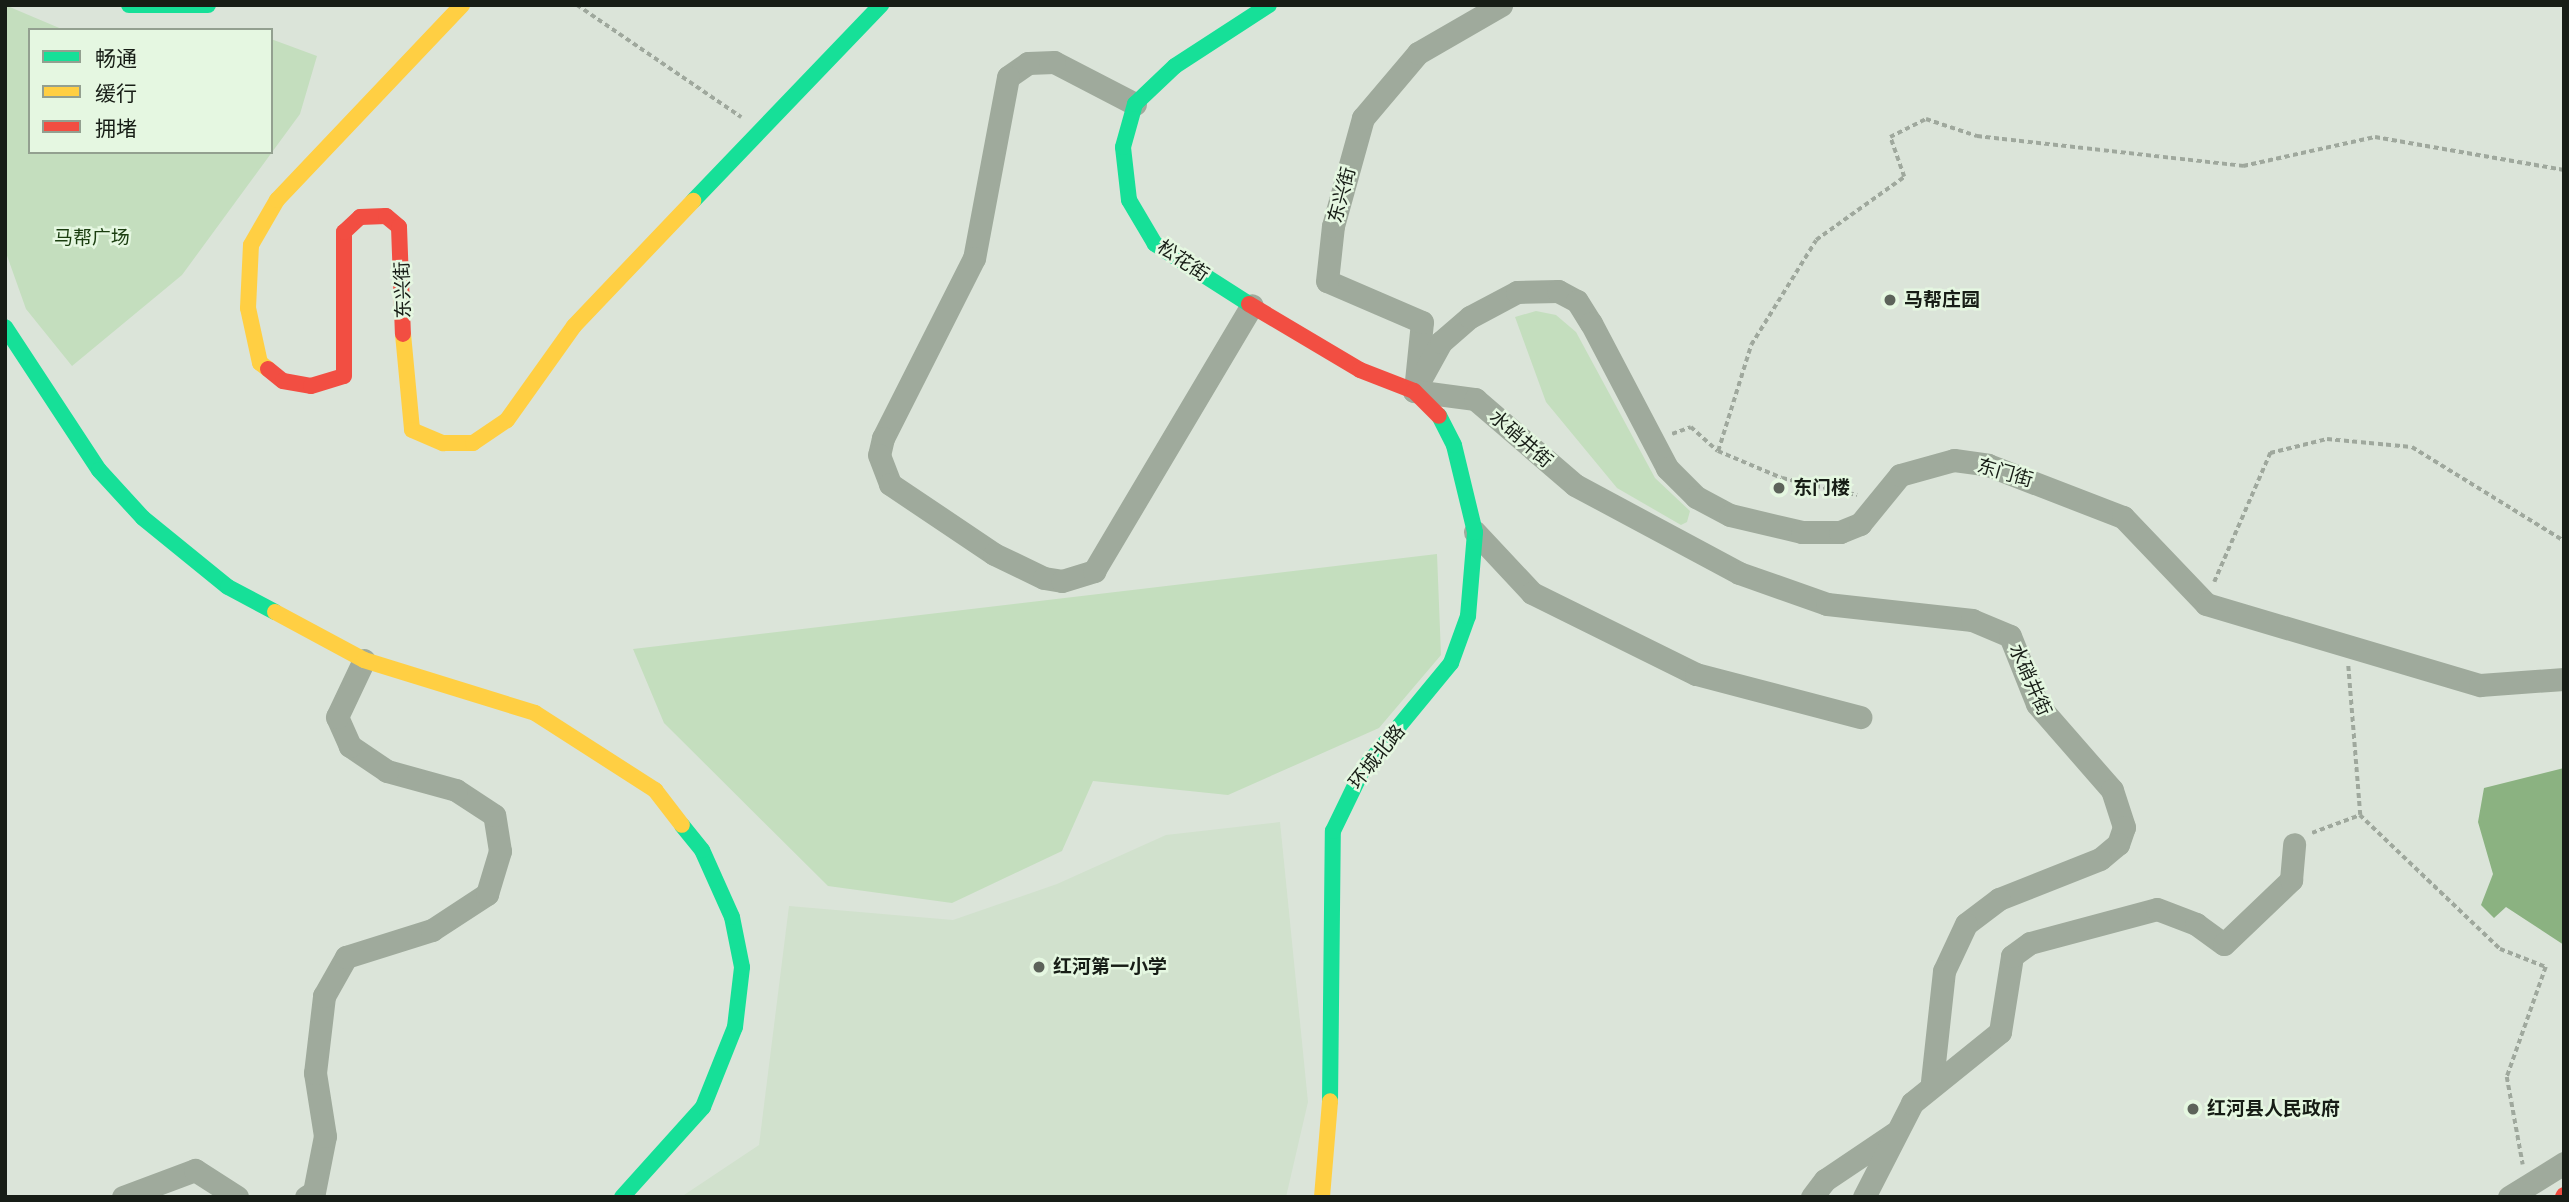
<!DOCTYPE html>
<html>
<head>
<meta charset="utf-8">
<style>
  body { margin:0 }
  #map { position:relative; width:2569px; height:1202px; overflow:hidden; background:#dbe4d9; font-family:"DejaVu Sans","Noto Sans SC",sans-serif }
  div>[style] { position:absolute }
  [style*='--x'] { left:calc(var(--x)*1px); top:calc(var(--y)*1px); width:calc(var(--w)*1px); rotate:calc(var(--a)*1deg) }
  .built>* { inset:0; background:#d1e1cd }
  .green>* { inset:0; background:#c4debe }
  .water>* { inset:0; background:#8bb281 }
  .path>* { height:3.5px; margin-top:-1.75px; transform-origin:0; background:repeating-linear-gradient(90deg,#9fa89d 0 5px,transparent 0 8.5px) }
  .street>* { height:23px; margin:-11.5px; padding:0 11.5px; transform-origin:11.5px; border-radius:11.5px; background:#9faa9c }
  .fast>* { height:16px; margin:-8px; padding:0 8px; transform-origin:8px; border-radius:8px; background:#16e098 }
  .slow>* { height:16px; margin:-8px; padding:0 8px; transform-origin:8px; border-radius:8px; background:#ffcf43 }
  .jam>* { height:16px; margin:-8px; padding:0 8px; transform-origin:8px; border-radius:8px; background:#f24e42 }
  .dots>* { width:19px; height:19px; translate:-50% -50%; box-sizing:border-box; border:4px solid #e5f7e1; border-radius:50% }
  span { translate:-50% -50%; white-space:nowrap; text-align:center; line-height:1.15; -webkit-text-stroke:5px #e5f7e1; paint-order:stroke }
  .street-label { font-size:19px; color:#171d16 }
  .park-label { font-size:19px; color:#1a3d0f }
  .poi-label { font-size:19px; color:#171d16; font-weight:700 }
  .left { translate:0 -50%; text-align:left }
  .frame { position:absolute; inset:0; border:7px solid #171d16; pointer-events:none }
  .legend { position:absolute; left:28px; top:28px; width:245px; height:126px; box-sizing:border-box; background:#e5f7e1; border:2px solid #93a090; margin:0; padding:9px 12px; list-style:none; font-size:21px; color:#171d16 }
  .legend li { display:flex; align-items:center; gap:14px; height:35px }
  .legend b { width:35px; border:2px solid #93a090 }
</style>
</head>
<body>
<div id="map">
  <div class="built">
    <i style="clip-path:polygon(1280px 822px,1308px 1102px,1286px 1197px,681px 1197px,759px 1145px,789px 906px,953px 920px,1057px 884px,1166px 835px)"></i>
  </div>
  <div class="green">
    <i style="clip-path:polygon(5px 5px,64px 30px,30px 30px,30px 152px,271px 152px,271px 39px,317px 56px,300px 114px,182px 275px,72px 366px,26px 309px,5px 250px)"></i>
    <i style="clip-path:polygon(1536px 311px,1556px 315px,1576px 332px,1655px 478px,1690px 511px,1687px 522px,1681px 525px,1617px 488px,1546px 402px,1515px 317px)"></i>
    <i style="clip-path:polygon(1437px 554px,1441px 655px,1379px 728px,1228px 795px,1093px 781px,1062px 851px,952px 903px,828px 886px,664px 723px,633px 649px)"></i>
  </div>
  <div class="water">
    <i style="clip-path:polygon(2564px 768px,2564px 945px,2506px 907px,2494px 918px,2481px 905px,2493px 874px,2478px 822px,2484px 788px)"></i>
  </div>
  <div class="path">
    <i style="--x:577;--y:5;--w:199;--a:34.3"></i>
    <i style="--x:1672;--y:434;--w:20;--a:-20"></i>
    <i style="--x:1691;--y:427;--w:36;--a:42"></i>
    <i style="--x:1718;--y:451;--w:69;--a:22.9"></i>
    <i style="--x:1782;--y:478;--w:77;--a:12.8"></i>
    <i style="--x:1718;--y:451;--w:111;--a:-72.7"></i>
    <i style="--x:1751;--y:345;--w:123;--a:-58.2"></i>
    <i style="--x:1816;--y:240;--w:108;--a:-35.6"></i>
    <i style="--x:1904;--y:177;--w:42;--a:-109.3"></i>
    <i style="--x:1890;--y:137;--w:40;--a:-26.6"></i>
    <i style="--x:1926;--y:119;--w:54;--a:18.4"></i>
    <i style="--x:1977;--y:136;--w:268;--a:6.4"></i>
    <i style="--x:2243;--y:166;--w:135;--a:-12.4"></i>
    <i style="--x:2375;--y:137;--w:192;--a:9.9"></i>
    <i style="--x:2214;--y:582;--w:141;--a:-66.5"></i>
    <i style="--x:2270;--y:453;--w:59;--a:-13.8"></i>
    <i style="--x:2327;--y:439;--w:85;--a:5.4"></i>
    <i style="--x:2412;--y:447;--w:179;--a:31.7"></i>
    <i style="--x:2360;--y:815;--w:194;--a:43.7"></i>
    <i style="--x:2500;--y:949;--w:49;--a:21.4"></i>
    <i style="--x:2546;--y:967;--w:117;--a:109.5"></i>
    <i style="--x:2507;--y:1077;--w:89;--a:79.7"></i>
    <i style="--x:2312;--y:833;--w:51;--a:-20.6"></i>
    <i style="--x:2360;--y:815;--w:150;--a:-94.6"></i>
  </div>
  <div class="street">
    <i style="--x:1135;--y:104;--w:91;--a:-152.6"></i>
    <i style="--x:1054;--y:62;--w:26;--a:178"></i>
    <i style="--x:1028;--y:63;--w:24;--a:145"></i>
    <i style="--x:1008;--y:77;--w:184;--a:100.6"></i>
    <i style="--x:974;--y:258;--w:202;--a:116.8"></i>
    <i style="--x:883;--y:438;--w:17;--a:103"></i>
    <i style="--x:879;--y:455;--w:31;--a:69"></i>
    <i style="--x:890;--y:484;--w:125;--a:33.9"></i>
    <i style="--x:994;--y:554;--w:55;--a:25.6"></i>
    <i style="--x:1044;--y:578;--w:18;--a:9"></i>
    <i style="--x:1062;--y:581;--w:34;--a:-17"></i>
    <i style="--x:1094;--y:571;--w:309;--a:-59.3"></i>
    <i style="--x:1416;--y:381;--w:59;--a:-84.2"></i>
    <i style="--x:1422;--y:322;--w:103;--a:-156.7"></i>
    <i style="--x:1327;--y:281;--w:55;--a:-83.8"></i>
    <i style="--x:1333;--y:226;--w:112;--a:-74.5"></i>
    <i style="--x:1363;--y:118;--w:85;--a:-49.8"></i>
    <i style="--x:1418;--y:53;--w:96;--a:-30"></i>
    <i style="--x:1414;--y:391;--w:56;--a:-61.1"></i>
    <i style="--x:1441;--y:342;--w:38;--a:-41"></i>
    <i style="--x:1470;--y:317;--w:53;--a:-28"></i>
    <i style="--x:1517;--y:292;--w:41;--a:-1.4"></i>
    <i style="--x:1558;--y:291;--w:21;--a:28"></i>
    <i style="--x:1577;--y:301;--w:26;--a:58"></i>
    <i style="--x:1591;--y:323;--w:164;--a:62.3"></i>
    <i style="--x:1667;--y:468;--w:41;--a:45"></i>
    <i style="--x:1696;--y:497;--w:38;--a:28"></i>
    <i style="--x:1730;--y:515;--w:74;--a:13.3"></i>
    <i style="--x:1802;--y:532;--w:38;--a:0"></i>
    <i style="--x:1840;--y:532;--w:22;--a:-22"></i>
    <i style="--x:1860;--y:524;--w:63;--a:-50.8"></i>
    <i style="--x:1900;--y:475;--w:56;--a:-15.5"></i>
    <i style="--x:1954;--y:460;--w:34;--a:8"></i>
    <i style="--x:1988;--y:465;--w:145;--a:21.1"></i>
    <i style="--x:2123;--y:517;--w:120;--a:46.3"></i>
    <i style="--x:2206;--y:604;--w:286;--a:16.5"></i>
    <i style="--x:2480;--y:685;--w:84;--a:-4.1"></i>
    <i style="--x:1414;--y:391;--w:62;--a:7.5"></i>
    <i style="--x:1475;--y:399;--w:132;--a:40.7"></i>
    <i style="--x:1575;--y:485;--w:186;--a:28.2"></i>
    <i style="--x:1739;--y:573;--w:93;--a:19.4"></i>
    <i style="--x:1827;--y:604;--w:146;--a:6.3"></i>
    <i style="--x:1972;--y:620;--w:41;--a:22.8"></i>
    <i style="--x:2010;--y:636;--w:73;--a:68.3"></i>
    <i style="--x:2037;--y:704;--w:114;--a:48.9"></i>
    <i style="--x:2112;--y:790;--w:39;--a:72"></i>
    <i style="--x:2124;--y:827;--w:18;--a:109"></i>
    <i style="--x:2118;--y:844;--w:23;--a:140"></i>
    <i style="--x:2100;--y:859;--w:109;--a:158.4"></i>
    <i style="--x:1999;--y:899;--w:41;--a:142.9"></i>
    <i style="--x:1966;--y:924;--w:52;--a:115.1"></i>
    <i style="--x:1944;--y:971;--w:112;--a:96.2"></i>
    <i style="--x:1475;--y:532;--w:83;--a:46.9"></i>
    <i style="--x:1532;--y:593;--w:183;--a:26.3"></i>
    <i style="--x:1696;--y:674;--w:170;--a:14.7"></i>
    <i style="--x:123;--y:1197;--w:77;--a:-20.6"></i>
    <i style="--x:195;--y:1170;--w:50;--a:32.7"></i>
    <i style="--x:306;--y:1197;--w:9;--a:-32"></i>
    <i style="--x:314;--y:1192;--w:57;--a:-78.9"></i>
    <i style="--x:325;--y:1136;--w:64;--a:-99"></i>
    <i style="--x:315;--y:1073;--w:78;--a:-83.3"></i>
    <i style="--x:324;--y:996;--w:45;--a:-60.6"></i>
    <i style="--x:346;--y:957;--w:90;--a:-17.4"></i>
    <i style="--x:432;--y:930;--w:66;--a:-33.2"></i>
    <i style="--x:487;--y:894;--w:45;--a:-73.2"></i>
    <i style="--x:500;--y:851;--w:36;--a:-99"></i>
    <i style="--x:494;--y:815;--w:45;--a:-146.7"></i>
    <i style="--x:456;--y:790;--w:72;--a:-164.6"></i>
    <i style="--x:387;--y:771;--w:45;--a:-146"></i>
    <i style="--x:350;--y:746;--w:32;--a:-114"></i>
    <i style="--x:337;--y:717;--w:63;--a:-64.7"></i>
    <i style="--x:1812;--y:1197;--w:21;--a:-53"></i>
    <i style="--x:1825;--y:1180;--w:84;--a:-33.9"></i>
    <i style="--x:1864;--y:1197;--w:106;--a:-62.9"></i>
    <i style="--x:1912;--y:1103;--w:113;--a:-38.9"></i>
    <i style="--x:2000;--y:1032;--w:77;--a:-81"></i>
    <i style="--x:2012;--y:956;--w:22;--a:-36"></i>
    <i style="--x:2030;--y:943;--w:131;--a:-15"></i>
    <i style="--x:2157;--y:909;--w:42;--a:21"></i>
    <i style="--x:2196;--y:924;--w:34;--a:36"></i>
    <i style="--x:2224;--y:944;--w:93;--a:-43.7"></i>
    <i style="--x:2291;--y:880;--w:36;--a:-85"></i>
    <i style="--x:2509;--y:1197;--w:65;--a:-31.7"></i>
  </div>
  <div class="fast">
    <i style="--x:129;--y:5;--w:79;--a:0"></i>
    <i style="--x:693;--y:201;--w:272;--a:-46.2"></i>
    <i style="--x:1249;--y:304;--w:112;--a:-147.4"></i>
    <i style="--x:1155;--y:244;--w:51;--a:-120.6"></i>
    <i style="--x:1129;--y:200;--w:53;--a:-96.5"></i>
    <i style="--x:1123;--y:147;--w:45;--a:-74.4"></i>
    <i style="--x:1135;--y:104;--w:55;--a:-43.5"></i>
    <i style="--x:1175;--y:66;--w:112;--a:-33"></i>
    <i style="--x:5;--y:327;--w:171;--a:56.7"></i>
    <i style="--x:99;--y:470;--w:65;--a:47.5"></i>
    <i style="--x:143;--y:518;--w:109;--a:39.1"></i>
    <i style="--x:228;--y:587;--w:53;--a:28"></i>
    <i style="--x:1330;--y:1101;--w:270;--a:-89.4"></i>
    <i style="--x:1333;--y:831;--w:67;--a:-64.2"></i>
    <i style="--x:1362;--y:771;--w:140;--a:-50.5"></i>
    <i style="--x:1451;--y:663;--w:50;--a:-70.1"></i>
    <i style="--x:1468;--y:616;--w:84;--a:-85.2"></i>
    <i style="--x:1475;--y:532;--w:89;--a:-103.6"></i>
    <i style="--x:1454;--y:445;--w:33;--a:-117"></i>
    <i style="--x:622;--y:1197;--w:121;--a:-48"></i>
    <i style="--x:703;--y:1107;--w:86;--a:-68.2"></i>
    <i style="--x:735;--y:1027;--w:60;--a:-83.3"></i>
    <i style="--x:742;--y:967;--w:51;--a:-101.3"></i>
    <i style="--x:732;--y:917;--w:73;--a:-114.1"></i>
    <i style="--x:702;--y:850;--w:32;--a:-129"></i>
  </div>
  <div class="slow">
    <i style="--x:403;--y:334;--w:96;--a:84.6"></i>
    <i style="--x:412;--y:430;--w:34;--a:23"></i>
    <i style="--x:443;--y:443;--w:30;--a:0"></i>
    <i style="--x:473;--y:443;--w:41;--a:-34.1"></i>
    <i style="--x:507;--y:420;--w:115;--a:-54.5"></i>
    <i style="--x:574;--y:326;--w:173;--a:-46.4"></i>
    <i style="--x:268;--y:369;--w:10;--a:-143"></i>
    <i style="--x:260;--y:363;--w:56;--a:-102.3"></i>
    <i style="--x:248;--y:308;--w:63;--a:-87.3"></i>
    <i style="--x:251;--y:245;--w:52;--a:-60"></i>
    <i style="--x:277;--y:200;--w:269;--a:-46.5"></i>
    <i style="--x:275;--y:612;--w:101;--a:28.3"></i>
    <i style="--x:364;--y:660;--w:179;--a:17.2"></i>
    <i style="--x:535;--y:713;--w:143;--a:32.7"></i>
    <i style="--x:655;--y:790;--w:44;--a:52.4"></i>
    <i style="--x:1322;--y:1197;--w:96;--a:-85.2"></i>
  </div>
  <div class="jam">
    <i style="--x:1249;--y:304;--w:129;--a:30.7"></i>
    <i style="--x:1360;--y:370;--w:58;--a:21.3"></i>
    <i style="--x:1414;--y:391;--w:35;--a:45"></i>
    <i style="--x:268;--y:369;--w:19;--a:39"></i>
    <i style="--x:283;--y:381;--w:28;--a:10"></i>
    <i style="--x:311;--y:386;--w:34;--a:-17"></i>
    <i style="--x:344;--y:376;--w:144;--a:-90"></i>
    <i style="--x:344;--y:232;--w:22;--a:-43"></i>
    <i style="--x:360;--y:217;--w:26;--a:-2"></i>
    <i style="--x:386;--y:216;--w:17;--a:40"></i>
    <i style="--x:399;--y:227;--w:107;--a:87.9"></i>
    <i style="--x:2563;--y:1197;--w:2;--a:-63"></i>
  </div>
  <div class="dots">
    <i style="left:1890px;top:300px;background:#5c635a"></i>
    <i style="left:1779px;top:488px;background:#5c635a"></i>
    <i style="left:1039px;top:967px;background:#5c635a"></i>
    <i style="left:2193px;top:1109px;background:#5c635a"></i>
  </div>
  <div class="street-label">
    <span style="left:1342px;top:195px;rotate:-75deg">东兴街</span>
    <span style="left:1183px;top:261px;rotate:34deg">松花街</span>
    <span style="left:403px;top:290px;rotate:-92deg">东兴街</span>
    <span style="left:1521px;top:439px;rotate:41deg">水硝井街</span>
    <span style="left:2005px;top:473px;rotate:16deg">东门街</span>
    <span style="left:2030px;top:680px;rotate:66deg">水硝井街</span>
    <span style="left:1377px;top:757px;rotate:-51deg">环城北路</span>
  </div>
  <div class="park-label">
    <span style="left:92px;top:238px">马帮广场</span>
  </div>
  <div class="poi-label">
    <span class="left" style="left:1904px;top:300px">马帮庄园</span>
    <span class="left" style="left:1793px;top:488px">东门楼</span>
    <span class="left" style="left:1053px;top:967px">红河第一小学</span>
    <span class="left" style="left:2207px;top:1109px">红河县人民政府</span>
  </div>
  <div class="frame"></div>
  <ul class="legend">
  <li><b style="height:9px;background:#16e098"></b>畅通</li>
  <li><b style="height:9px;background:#ffcf43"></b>缓行</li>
  <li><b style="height:9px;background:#f24e42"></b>拥堵</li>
  </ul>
</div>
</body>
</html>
